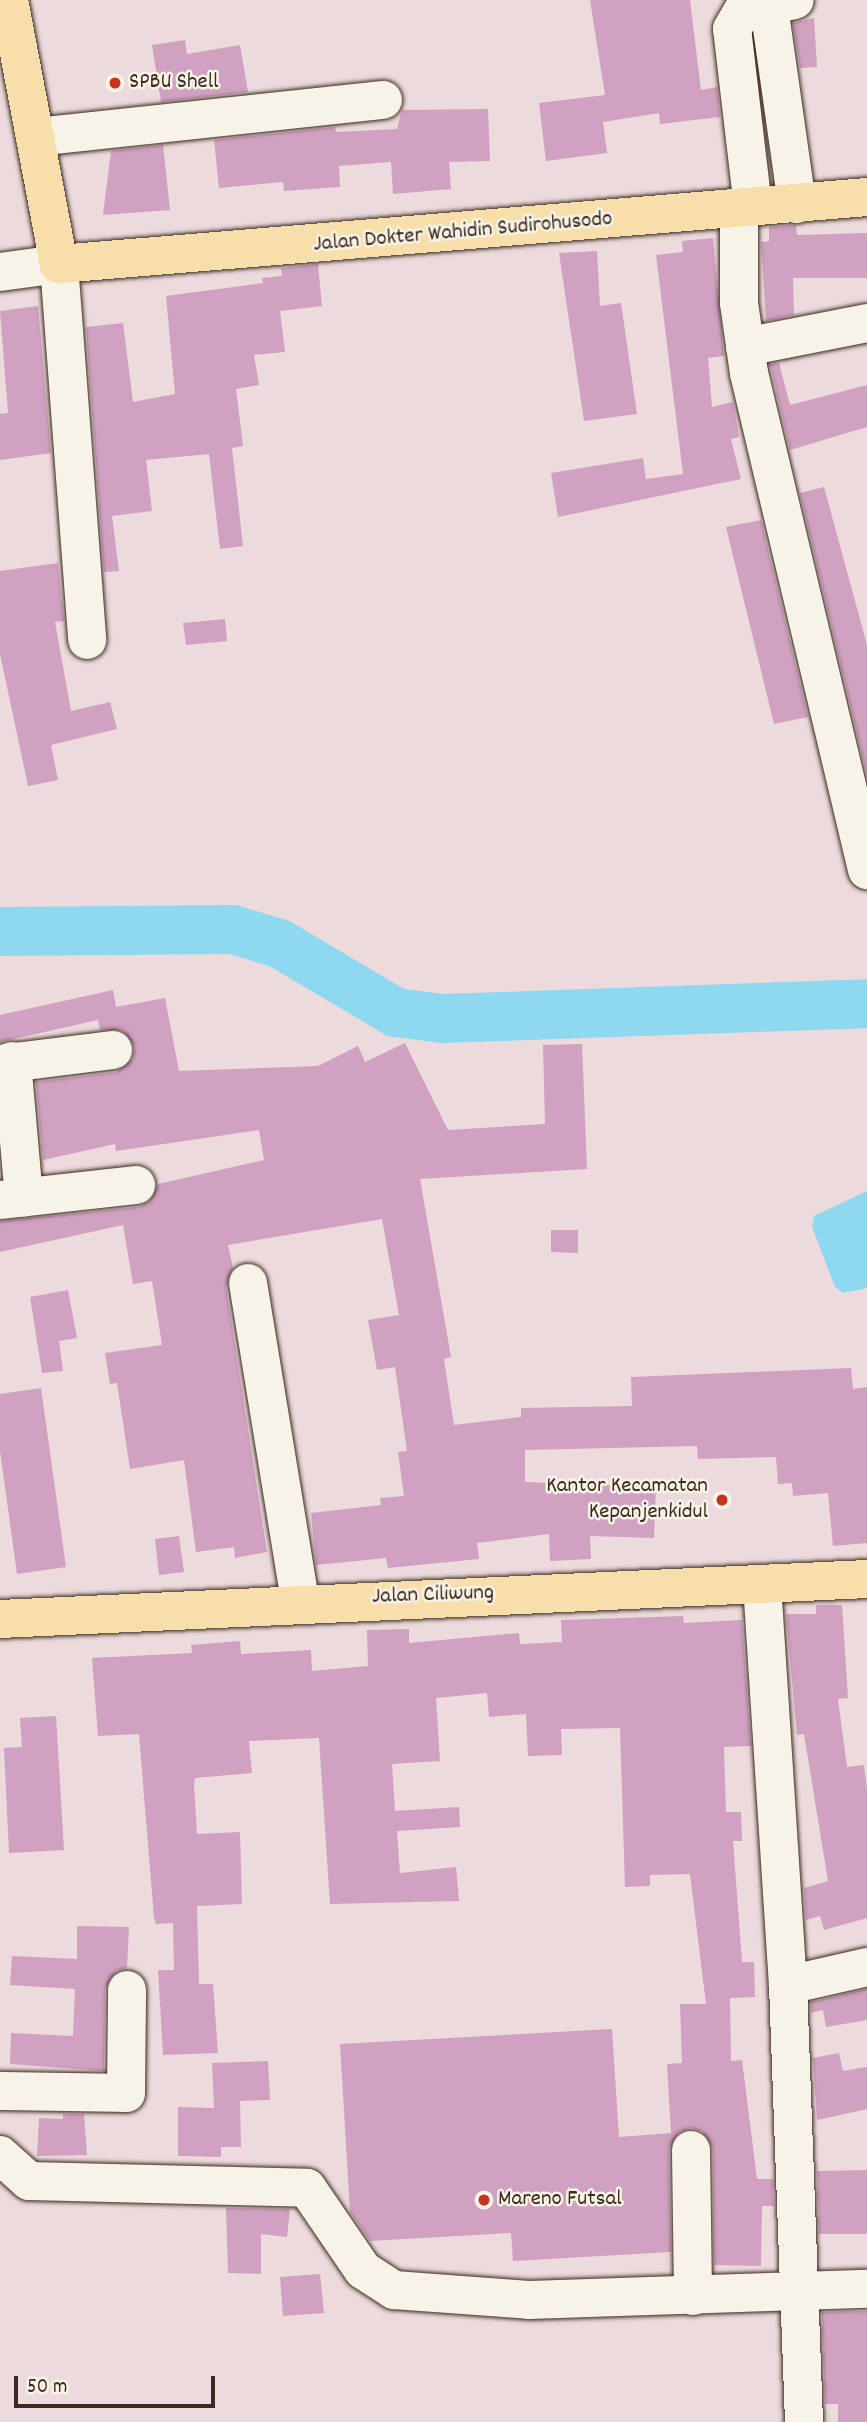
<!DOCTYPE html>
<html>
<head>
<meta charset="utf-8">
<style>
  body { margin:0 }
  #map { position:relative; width:867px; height:2422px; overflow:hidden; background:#ecdadc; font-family:Dekko,sans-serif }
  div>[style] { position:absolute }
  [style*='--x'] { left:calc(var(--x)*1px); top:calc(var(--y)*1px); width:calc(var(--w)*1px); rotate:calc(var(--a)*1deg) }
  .water>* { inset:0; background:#8fd9f0 }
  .river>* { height:49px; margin:-24.5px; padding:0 24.5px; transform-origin:24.5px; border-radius:24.5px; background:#8fd9f0 }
  .building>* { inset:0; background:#d1a1c1 }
  .roads { filter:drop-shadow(0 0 2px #3b2a1e) drop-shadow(0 0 2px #3b2a1e) }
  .minor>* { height:38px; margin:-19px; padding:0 19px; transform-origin:19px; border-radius:19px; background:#f7f3e8 }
  .major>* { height:38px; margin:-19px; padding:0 19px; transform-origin:19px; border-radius:19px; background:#f8deab }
  .dots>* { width:19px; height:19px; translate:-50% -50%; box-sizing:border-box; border:4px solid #f7f3e8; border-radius:50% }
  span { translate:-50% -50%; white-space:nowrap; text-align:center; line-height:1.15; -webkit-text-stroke:5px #f7f3e8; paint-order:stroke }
  .poi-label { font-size:23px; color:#3b2a1e }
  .left { translate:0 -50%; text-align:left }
  .right { translate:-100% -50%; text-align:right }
  .street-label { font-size:23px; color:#3b2a1e }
  .scale { position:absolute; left:14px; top:2376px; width:201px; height:32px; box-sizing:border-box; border:4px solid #3b2a1e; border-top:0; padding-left:9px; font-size:21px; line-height:24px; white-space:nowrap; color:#3b2a1e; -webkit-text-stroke:5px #f7f3e8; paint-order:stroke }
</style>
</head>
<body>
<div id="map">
  <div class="water">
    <i style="clip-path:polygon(867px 1191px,867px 1288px,843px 1293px,835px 1287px,812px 1227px,814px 1216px)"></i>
  </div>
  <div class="river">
    <i style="--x:0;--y:931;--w:232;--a:-0.5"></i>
    <i style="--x:232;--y:929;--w:49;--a:16.6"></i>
    <i style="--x:279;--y:943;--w:135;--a:30.7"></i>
    <i style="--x:395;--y:1012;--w:47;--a:7.3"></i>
    <i style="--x:442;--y:1018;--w:425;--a:-2"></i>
  </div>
  <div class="building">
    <i style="clip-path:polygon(590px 0,690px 0,701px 90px,717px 87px,720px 117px,660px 124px,659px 113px,603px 122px,607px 153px,546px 161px,539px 103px,605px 95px)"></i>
    <i style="clip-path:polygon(814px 18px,817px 67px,800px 68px,793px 23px)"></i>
    <i style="clip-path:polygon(185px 40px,187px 54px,240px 45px,248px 92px,161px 102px,152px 45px)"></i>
    <i style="clip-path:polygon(488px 109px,490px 161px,449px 162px,451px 189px,393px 194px,391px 162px,339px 166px,340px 187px,284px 191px,283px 182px,219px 188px,214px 140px,335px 127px,336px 132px,397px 129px,402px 110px)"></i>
    <i style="clip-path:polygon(163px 145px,170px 210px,103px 215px,111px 151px)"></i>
    <i style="clip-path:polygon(796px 225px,797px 235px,867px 233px,867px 278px,793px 278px,794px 315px,766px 321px,761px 242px,769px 241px,769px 227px)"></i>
    <i style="clip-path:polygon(713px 238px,724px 356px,708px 358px,712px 407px,733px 402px,739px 437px,731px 439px,741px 479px,558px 517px,551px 473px,643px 458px,646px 479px,683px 474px,656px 255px,683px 252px,682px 241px)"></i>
    <i style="clip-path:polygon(597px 251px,600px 306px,621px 303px,637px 414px,584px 421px,559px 253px)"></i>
    <i style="clip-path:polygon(318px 264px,322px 306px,280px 311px,285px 352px,254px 355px,259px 385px,236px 389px,243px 446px,232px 448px,243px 546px,220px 549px,209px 454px,146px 460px,152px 511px,112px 516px,119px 571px,104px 572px,86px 327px,123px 323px,133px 402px,175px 394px,166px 296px,263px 283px,262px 278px,282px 276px,281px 268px)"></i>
    <i style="clip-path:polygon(38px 306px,51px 453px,0 460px,0 414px,8px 413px,0 311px)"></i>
    <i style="clip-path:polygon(779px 363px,790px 405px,867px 385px,867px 427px,790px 450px,770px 364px)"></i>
    <i style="clip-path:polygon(824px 487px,867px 645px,867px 775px,800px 493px)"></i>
    <i style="clip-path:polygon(761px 520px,808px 717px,774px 724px,726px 527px)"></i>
    <i style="clip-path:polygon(58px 563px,64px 621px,55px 622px,71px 711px,110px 702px,117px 729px,51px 745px,58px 780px,28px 786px,0 654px,0 571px)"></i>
    <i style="clip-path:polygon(225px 619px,227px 641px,186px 645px,183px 623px)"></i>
    <i style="clip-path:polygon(113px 990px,116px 1007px,165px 998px,179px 1071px,318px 1066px,358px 1046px,365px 1062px,405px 1043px,448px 1130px,545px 1124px,543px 1045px,582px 1044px,587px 1169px,420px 1179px,451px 1357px,444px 1359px,454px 1425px,521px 1417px,521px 1408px,632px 1406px,631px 1377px,851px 1368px,853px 1389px,867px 1387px,867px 1543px,833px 1546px,828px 1493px,793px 1496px,792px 1483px,778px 1484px,776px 1457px,698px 1459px,697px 1446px,525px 1450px,525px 1482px,656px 1487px,654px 1538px,590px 1536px,591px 1559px,550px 1561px,549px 1534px,477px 1543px,479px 1559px,388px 1568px,386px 1558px,316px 1565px,311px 1513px,381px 1505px,380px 1498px,404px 1496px,398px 1452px,407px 1451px,395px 1367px,377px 1370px,368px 1320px,399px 1315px,382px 1219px,228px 1245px,233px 1268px,226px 1287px,267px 1552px,235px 1558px,234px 1547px,196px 1552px,184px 1460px,130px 1469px,117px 1383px,110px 1384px,105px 1353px,162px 1345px,152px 1281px,133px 1284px,123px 1225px,0 1252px,0 1221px,138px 1207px,149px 1202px,158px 1184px,264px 1160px,259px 1130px,116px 1151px,115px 1144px,43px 1160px,36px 1082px,116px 1072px,133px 1059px,135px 1047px,122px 1030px,100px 1030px,98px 1020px,0 1042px,0 1015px)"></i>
    <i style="clip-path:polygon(551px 1230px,578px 1230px,578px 1253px,551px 1252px)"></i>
    <i style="clip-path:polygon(68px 1290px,77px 1338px,59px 1341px,63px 1371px,42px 1373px,30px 1297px)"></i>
    <i style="clip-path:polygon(41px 1388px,66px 1567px,17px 1574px,0 1451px,0 1394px)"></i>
    <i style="clip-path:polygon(179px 1536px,184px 1572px,159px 1575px,155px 1539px)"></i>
    <i style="clip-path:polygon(816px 1605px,842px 1605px,848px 1698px,838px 1699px,847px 1767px,864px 1765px,867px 1789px,867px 1918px,824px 1930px,820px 1916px,806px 1920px,804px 1888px,828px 1881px,804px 1734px,797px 1735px,786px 1614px,816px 1614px)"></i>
    <i style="clip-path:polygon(683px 1616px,684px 1623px,742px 1620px,751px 1746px,724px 1747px,726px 1812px,741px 1812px,742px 1841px,733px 1841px,742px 1962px,754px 1962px,755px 1997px,730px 1998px,731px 2061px,742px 2060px,757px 2179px,773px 2179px,774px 2206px,762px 2206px,761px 2266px,714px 2265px,713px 2149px,702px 2131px,691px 2128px,679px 2132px,669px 2150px,671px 2252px,513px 2261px,511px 2233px,370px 2241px,350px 2212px,340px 2044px,612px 2029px,619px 2137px,671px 2133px,667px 2064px,682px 2063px,680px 2004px,706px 2004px,690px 1874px,650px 1875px,650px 1886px,625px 1887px,620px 1728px,561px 1729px,562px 1755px,528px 1756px,526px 1714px,489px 1717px,487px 1693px,436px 1698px,440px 1761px,392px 1764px,395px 1811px,459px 1807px,460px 1827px,397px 1831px,400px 1873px,456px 1867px,459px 1901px,330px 1904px,319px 1738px,249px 1741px,252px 1773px,195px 1778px,194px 1785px,197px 1834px,240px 1832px,242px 1904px,197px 1906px,199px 1984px,213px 1984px,218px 2053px,163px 2055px,158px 1970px,174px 1970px,173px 1923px,156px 1924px,154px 1918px,139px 1734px,98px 1736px,92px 1658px,192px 1653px,191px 1645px,240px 1641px,241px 1654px,311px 1650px,312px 1671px,368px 1666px,367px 1630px,409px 1629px,409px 1643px,519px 1633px,520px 1644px,562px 1642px,561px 1620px)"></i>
    <i style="clip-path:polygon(56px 1716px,64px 1850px,9px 1853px,4px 1748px,22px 1747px,20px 1718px)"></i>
    <i style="clip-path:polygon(77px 1926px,129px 1927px,127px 1968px,116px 1971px,105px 1989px,104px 2071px,10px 2064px,11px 2033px,73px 2036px,75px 1989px,10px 1985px,12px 1956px,77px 1959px)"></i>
    <i style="clip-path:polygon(867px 1989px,867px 2020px,826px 2027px,823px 2010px,811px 2013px,811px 2002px)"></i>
    <i style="clip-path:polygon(839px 2053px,843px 2071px,867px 2067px,867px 2109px,817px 2120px,813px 2058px)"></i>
    <i style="clip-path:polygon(268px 2061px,270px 2100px,240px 2101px,241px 2147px,221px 2147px,221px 2157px,178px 2156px,178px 2107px,214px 2108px,212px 2063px)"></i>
    <i style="clip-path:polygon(63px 2114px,84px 2114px,87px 2155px,37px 2156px,39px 2118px,63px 2119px)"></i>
    <i style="clip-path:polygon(867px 2170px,867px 2234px,819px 2234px,817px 2171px)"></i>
    <i style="clip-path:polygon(226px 2208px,290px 2209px,287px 2237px,261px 2234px,261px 2274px,228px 2273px)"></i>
    <i style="clip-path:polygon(320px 2274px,324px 2313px,283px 2316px,280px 2277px)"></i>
    <i style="clip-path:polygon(867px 2311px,867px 2422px,838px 2422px,838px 2404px,825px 2404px,822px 2312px)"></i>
  </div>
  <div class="roads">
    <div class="minor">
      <i style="--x:769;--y:7;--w:199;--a:81.9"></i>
      <i style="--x:35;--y:137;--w:350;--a:-6.1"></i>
      <i style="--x:753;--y:207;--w:179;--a:-96.7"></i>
      <i style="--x:732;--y:29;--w:20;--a:-60"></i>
      <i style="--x:742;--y:12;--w:54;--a:-12.8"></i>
      <i style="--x:739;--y:209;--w:94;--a:90"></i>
      <i style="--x:739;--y:303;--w:71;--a:81.9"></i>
      <i style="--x:749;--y:373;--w:511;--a:76.64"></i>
      <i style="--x:0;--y:272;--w:60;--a:-7.7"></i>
      <i style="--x:59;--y:264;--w:377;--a:85.7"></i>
      <i style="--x:745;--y:347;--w:124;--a:-11.1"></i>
      <i style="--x:12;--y:1061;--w:137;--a:85"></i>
      <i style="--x:0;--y:1064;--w:114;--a:-7.1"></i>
      <i style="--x:0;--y:1200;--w:137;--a:-6.3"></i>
      <i style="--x:248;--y:1283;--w:322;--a:80.7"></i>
      <i style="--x:762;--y:1584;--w:402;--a:86.3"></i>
      <i style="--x:788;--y:1985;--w:437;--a:87.9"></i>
      <i style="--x:788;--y:1985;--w:81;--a:-12.8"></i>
      <i style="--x:0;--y:2091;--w:126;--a:0.9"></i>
      <i style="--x:126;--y:2093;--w:103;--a:-89.4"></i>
      <i style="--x:691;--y:2150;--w:146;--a:89.2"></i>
      <i style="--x:0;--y:2155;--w:39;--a:42"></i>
      <i style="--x:29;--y:2181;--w:278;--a:1.4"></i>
      <i style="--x:307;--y:2188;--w:99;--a:55.7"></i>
      <i style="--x:363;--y:2270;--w:37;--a:33"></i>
      <i style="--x:394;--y:2290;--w:135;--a:4.2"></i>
      <i style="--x:529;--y:2300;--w:338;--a:-1.9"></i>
    </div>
    <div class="major">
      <i style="--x:9;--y:0;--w:269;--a:79.3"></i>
      <i style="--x:59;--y:264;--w:811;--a:-4.74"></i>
      <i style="--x:0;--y:1619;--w:868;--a:-2.64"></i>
    </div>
  </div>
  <div class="dots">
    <i style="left:115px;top:83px;background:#c8321e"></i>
    <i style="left:722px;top:1500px;background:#c8321e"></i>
    <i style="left:484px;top:2200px;background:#c8321e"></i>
  </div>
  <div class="poi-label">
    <span class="left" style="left:129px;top:83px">SPBU Shell</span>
    <span class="right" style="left:708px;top:1500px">Kantor Kecamatan<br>Kepanjenkidul</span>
    <span class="left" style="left:498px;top:2200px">Mareno Futsal</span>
  </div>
  <div class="street-label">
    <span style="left:463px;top:233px;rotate:-5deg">Jalan Dokter Wahidin Sudirohusodo</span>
    <span style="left:433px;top:1596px;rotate:-2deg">Jalan Ciliwung</span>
  </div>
  <div class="scale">50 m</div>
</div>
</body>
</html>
